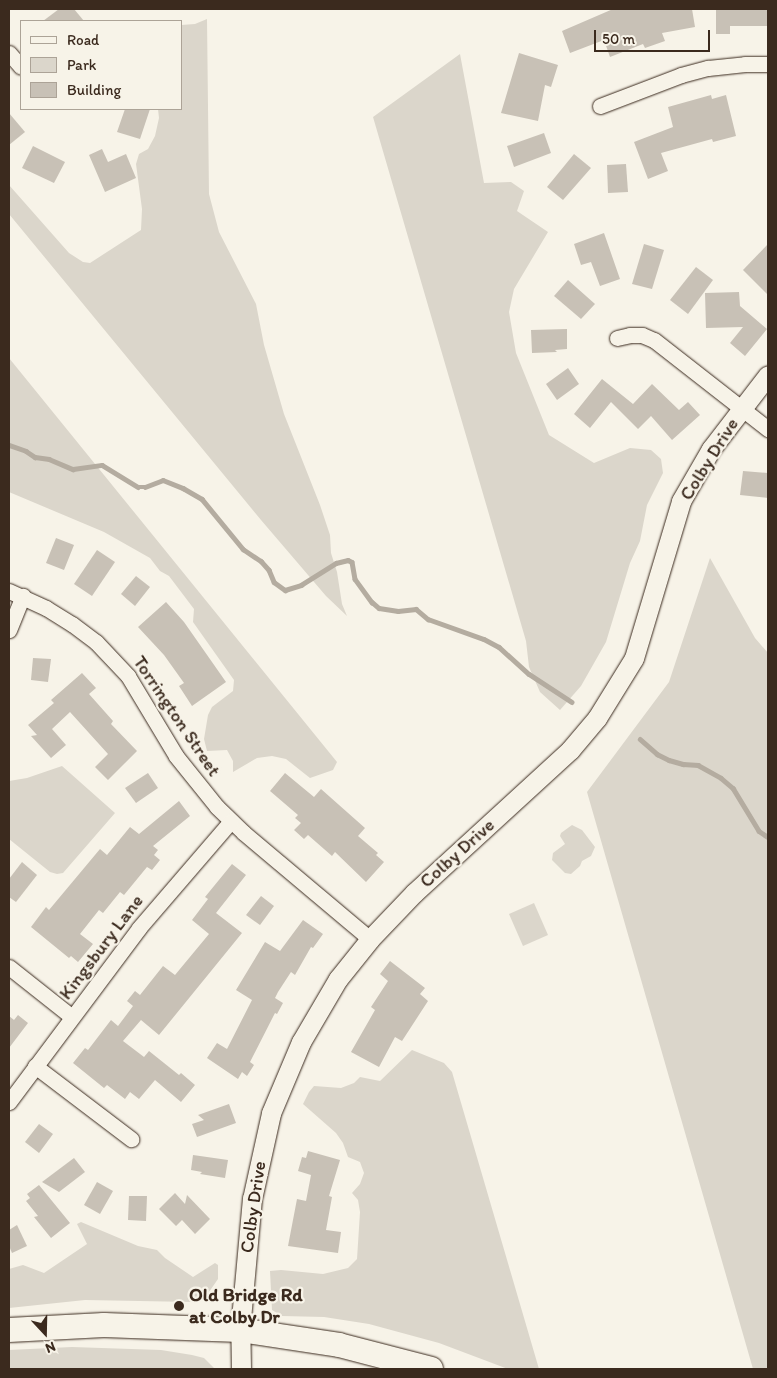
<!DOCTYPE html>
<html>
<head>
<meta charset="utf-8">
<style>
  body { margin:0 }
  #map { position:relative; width:777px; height:1378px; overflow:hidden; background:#f7f3e8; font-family:Itim,sans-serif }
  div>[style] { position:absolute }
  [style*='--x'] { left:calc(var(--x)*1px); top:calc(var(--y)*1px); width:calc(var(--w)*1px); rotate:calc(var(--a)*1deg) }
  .green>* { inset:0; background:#dbd6cb }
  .stream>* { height:4.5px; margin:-2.25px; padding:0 2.25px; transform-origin:2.25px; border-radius:2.25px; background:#b4aca0 }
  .building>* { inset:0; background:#c8c1b6 }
  .roads { filter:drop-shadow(0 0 1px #3b2a1e) drop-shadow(0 0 1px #3b2a1e) }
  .minor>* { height:15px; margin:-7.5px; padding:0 7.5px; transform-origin:7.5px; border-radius:7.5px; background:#f7f3e8 }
  .tertiary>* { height:19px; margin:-9.5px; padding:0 9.5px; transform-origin:9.5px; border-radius:9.5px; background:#f7f3e8 }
  .primary>* { height:24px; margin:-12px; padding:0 12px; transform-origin:12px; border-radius:12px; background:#f7f3e8 }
  .dots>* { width:14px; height:14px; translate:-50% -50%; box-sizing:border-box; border:2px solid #f7f3e8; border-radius:50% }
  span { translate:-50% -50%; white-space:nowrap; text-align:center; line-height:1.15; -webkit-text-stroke:4.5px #f7f3e8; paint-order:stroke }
  .street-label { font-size:19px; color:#3b2a1e }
  .poi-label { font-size:19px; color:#3b2a1e; font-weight:700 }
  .left { translate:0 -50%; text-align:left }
  .frame { position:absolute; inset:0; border:10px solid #3b2a1e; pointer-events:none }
  .legend { position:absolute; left:20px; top:20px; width:162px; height:90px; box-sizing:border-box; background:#f7f3e8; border:1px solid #aca397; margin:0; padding:6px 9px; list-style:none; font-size:15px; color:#3b2a1e }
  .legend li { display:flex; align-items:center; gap:10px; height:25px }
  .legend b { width:25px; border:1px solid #aca397 }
  .north { position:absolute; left:20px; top:1308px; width:50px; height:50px; -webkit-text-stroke:4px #f7f3e8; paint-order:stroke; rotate:159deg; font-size:14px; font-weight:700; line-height:20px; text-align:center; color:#3b2a1e }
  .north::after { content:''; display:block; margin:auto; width:18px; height:22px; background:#3b2a1e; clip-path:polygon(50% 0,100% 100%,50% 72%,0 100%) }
  .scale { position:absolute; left:594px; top:30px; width:116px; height:22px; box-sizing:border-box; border:2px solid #3b2a1e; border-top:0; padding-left:6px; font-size:15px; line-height:18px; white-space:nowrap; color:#3b2a1e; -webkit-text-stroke:4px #f7f3e8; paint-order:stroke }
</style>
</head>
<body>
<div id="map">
  <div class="green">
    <i style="clip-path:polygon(207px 19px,209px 194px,219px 232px,256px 304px,264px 345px,284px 414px,320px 505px,330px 535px,331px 553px,337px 572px,342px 604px,347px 616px,326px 596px,261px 520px,9px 214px,9px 185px,69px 253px,83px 262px,90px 263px,141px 230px,142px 209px,136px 164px,139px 154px,148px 149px,155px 136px,159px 118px,158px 109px,181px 109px,181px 25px,195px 24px)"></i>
    <i style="clip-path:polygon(460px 54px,484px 183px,511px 182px,524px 191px,517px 211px,548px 232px,514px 289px,509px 312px,516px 353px,549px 435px,594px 463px,630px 448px,651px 450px,661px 459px,663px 473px,647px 505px,640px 541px,630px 563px,606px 642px,581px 686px,560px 710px,540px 692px,529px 667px,526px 641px,373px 117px)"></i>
    <i style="clip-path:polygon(9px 358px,337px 762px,333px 770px,310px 778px,286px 759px,272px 756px,257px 758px,233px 772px,233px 761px,227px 750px,207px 751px,204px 739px,208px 715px,212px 707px,233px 691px,234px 680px,193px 622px,194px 609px,169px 576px,160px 571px,150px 558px,104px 532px,9px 492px)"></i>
    <i style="clip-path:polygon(710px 558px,755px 638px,768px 653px,768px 1369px,753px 1369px,587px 792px,669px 682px)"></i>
    <i style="clip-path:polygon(62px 766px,115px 813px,63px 873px,57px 874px,50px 872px,9px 839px,9px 781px,27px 778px)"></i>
    <i style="clip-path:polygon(572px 825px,582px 830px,595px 847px,591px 856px,582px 861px,580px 866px,571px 874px,565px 873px,552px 860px,553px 853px,565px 844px,560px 836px,561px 833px)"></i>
    <i style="clip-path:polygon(534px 903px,548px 935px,523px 946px,509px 914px)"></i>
    <i style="clip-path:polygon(412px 1050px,444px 1063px,452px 1072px,539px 1369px,508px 1369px,439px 1343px,369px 1324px,324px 1317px,282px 1316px,272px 1310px,270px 1271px,281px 1270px,323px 1274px,348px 1268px,357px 1259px,360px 1212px,358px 1200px,352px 1193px,360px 1184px,364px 1173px,360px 1162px,348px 1157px,343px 1143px,336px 1133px,303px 1104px,309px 1092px,314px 1086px,341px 1088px,354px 1083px,360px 1077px,380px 1081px)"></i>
    <i style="clip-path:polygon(81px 1222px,138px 1246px,157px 1250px,165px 1258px,193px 1277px,215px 1263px,218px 1265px,218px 1279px,209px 1292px,193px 1302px,85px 1300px,9px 1308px,9px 1269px,23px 1265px,44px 1273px,87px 1244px,77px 1224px)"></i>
    <i style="clip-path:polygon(72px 1347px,161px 1350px,192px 1355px,204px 1358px,215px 1369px,9px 1369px,9px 1350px)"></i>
  </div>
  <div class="stream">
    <i style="--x:9;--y:445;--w:18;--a:19"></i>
    <i style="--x:26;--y:451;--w:11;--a:34"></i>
    <i style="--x:35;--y:457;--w:14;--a:8"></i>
    <i style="--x:49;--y:459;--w:26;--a:23"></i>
    <i style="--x:73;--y:469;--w:29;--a:-8"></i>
    <i style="--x:102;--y:465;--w:42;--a:31.4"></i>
    <i style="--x:138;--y:487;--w:7;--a:0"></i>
    <i style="--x:145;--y:487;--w:19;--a:-21"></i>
    <i style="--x:163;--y:480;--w:22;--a:22"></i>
    <i style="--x:183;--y:488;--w:22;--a:30"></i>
    <i style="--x:202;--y:499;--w:65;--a:50.6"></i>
    <i style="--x:243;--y:549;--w:22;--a:34"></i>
    <i style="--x:261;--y:561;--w:12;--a:48"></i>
    <i style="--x:269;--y:570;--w:13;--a:67"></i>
    <i style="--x:274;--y:582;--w:14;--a:36"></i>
    <i style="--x:285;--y:590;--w:17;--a:-17"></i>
    <i style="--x:301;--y:585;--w:41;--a:-32.2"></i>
    <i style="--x:336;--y:563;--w:12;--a:-14"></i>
    <i style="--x:348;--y:560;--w:4;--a:27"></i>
    <i style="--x:352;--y:562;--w:17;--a:80"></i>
    <i style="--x:355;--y:579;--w:29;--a:54"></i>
    <i style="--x:372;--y:602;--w:9;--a:41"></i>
    <i style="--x:379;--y:608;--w:19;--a:9"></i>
    <i style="--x:398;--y:611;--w:18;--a:-6"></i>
    <i style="--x:416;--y:609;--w:16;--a:40"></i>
    <i style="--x:428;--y:619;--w:59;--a:19.7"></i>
    <i style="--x:484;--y:639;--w:17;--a:28"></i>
    <i style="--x:499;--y:647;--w:40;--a:42"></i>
    <i style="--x:529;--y:674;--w:51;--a:33.1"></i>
    <i style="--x:640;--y:739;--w:23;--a:41"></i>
    <i style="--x:657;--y:754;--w:13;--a:27"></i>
    <i style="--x:669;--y:760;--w:15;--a:16"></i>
    <i style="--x:683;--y:764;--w:15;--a:4"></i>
    <i style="--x:698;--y:765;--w:26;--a:29"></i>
    <i style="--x:721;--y:778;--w:16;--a:40"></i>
    <i style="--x:733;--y:788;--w:50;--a:58.8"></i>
    <i style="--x:759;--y:831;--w:11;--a:34"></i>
  </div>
  <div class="building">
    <i style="clip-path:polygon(59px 9px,74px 9px,84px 21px,43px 21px)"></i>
    <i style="clip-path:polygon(613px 9px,692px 9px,695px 27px,662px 33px,665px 41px,645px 48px,643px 44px,610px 57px,604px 40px,570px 53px,562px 31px)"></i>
    <i style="clip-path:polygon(716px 9px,768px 9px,768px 26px,730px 26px,730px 34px,716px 34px)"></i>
    <i style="clip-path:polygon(519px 53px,558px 65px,551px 87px,545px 85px,538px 121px,501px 113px)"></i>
    <i style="clip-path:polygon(711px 95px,712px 99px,726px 95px,736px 136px,713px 142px,712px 139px,661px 153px,668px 171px,648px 179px,634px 142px,673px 127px,668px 107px)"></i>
    <i style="clip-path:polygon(125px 109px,150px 109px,140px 139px,117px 132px)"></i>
    <i style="clip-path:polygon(9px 113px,25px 132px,9px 145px)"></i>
    <i style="clip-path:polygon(544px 133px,551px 153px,514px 167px,507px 146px)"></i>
    <i style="clip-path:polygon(33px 146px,65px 162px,54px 183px,22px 168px)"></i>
    <i style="clip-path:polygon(102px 149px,108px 162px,126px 154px,136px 178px,105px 192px,89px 155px)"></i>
    <i style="clip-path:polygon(574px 154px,591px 168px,563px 200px,547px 187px)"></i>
    <i style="clip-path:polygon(626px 164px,628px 192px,608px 193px,607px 165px)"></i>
    <i style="clip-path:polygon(604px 233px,620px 279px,600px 286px,591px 262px,581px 265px,574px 244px)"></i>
    <i style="clip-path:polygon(644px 244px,664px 250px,652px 289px,632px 284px)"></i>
    <i style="clip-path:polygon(768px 244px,768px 295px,743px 270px)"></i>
    <i style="clip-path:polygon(696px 267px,713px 280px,688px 314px,670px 300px)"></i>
    <i style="clip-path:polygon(568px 280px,595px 304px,581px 319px,554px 296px)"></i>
    <i style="clip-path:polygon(739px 292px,740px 306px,767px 329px,745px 356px,730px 343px,743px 327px,706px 328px,705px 293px)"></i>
    <i style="clip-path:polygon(567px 329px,567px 349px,555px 350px,557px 352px,532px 353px,531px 330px)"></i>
    <i style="clip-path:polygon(568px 368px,579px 384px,557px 400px,546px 384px)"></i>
    <i style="clip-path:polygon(602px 379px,633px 404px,652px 384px,679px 410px,688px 402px,700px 415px,672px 440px,651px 416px,638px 429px,611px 402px,590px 428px,574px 414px)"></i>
    <i style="clip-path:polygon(743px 471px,768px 473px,768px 498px,740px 495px)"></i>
    <i style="clip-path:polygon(56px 538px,74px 545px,64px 570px,46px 563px)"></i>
    <i style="clip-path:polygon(97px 550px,115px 562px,92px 596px,74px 584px)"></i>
    <i style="clip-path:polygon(136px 576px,150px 587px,135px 606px,121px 594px)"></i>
    <i style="clip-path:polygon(166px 602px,184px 622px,226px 682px,192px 706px,179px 686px,184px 683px,164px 655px,138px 627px)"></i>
    <i style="clip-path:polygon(33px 658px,51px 659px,48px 682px,31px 680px)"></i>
    <i style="clip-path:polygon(82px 673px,96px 688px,89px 694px,113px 721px,111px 724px,137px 751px,108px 780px,95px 767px,108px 754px,70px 712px,52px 729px,66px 745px,51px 758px,31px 736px,37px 735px,28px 725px,54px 703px,51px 700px)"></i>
    <i style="clip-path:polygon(148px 773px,158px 788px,136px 803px,125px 788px)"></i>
    <i style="clip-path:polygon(285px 773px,314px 797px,321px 789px,365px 828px,358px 836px,378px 853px,376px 855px,384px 862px,366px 882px,335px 852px,332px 856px,308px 835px,304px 839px,294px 830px,301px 823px,295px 818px,298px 815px,270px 791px)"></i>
    <i style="clip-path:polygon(179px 801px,190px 816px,153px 846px,158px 850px,154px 855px,160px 860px,152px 870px,147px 867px,124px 895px,120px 892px,103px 913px,99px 910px,80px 934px,93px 944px,78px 962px,71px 956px,69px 958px,31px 927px,46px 907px,49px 910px,100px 849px,107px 855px,130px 827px,139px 834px)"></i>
    <i style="clip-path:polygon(22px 862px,37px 875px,16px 902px,9px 897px,9px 879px)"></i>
    <i style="clip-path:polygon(232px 864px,246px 875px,216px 913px,242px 933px,159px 1035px,141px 1020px,123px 1041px,144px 1057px,149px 1051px,179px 1075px,181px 1073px,195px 1085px,181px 1102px,155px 1080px,139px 1099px,130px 1092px,125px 1099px,107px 1085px,104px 1088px,73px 1063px,85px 1048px,88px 1050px,111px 1020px,118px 1026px,133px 1006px,127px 1001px,135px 991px,140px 995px,163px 966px,175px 975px,209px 934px,192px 920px,208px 899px,205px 897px)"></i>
    <i style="clip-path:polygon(261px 896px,274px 906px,260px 925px,246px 915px)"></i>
    <i style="clip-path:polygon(303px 920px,323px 934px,313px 948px,311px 947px,295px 975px,291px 972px,278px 992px,275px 998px,283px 1003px,277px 1014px,275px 1013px,250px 1062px,254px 1065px,247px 1076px,242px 1072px,238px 1079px,207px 1058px,217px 1043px,227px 1049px,252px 1000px,236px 990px,265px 942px,280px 951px)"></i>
    <i style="clip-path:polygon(390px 961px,425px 988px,420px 994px,428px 1001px,402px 1041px,395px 1037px,379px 1067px,351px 1052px,375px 1010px,371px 1007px,388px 981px,380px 974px)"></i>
    <i style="clip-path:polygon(18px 1015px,28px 1023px,9px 1048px,9px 1016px,14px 1020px)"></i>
    <i style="clip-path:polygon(229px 1104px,236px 1123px,197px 1137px,192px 1124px,204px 1120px,198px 1115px)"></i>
    <i style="clip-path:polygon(39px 1124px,53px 1134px,39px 1153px,25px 1142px)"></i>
    <i style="clip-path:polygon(308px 1151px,340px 1160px,329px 1196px,332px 1197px,326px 1230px,341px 1232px,338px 1253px,288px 1246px,297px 1199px,306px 1201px,311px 1175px,298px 1171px,302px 1157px,306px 1158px)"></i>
    <i style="clip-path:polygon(193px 1155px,228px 1160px,225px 1178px,200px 1174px,202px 1172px,191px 1170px)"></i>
    <i style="clip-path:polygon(74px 1158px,85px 1172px,59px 1192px,42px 1182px)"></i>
    <i style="clip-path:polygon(97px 1182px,113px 1191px,100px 1214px,84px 1205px)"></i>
    <i style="clip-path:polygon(39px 1185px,70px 1223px,51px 1238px,34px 1217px,38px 1216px,26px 1201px,30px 1198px,27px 1194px)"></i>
    <i style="clip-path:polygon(175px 1193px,185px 1204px,187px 1195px,210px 1219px,195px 1234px,182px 1220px,176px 1226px,159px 1209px)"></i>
    <i style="clip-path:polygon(129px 1196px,147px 1196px,146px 1221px,128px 1220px)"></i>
    <i style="clip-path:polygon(17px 1225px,27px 1246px,12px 1253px,9px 1246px,9px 1230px)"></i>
  </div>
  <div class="roads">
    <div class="minor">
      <i style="--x:9;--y:53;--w:18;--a:49"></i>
      <i style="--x:600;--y:106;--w:87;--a:-20.9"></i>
      <i style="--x:681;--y:75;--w:28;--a:-15"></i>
      <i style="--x:708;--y:68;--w:37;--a:-6"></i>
      <i style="--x:745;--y:64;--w:23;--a:0"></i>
      <i style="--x:617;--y:338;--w:13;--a:-13"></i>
      <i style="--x:630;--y:335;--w:12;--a:0"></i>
      <i style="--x:642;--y:335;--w:13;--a:23"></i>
      <i style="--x:654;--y:340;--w:145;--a:38"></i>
      <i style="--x:9;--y:591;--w:41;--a:24.7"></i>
      <i style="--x:46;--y:608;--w:31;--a:32"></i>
      <i style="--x:72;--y:624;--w:30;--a:37"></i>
      <i style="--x:96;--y:642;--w:47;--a:46.7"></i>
      <i style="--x:128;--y:676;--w:93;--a:59"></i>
      <i style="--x:176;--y:756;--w:65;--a:51.2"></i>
      <i style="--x:217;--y:807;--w:37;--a:44"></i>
      <i style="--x:244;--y:833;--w:165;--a:40.1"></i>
      <i style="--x:9;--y:630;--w:37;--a:-68"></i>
      <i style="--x:9;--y:967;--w:80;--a:38.4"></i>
      <i style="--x:35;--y:1066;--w:121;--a:37.2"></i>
      <i style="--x:9;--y:1102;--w:217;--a:-53.2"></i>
      <i style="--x:139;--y:928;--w:141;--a:-49.3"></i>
    </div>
    <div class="tertiary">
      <i style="--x:241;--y:1369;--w:39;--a:-91"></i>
      <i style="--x:240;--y:1330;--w:132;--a:-84.8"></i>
      <i style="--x:252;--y:1199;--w:88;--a:-77.5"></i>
      <i style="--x:271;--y:1113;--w:77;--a:-67.1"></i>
      <i style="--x:301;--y:1042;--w:73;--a:-59.6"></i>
      <i style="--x:338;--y:979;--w:51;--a:-51.3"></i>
      <i style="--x:370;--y:939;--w:64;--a:-46.3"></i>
      <i style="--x:414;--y:893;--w:212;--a:-42.5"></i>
      <i style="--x:570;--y:750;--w:42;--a:-49.8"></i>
      <i style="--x:597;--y:718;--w:70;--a:-58.3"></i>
      <i style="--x:634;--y:658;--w:164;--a:-73.3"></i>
      <i style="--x:681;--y:501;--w:60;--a:-60"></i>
      <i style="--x:711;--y:449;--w:93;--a:-52.4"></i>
    </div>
    <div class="primary">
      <i style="--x:9;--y:1330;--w:95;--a:-3"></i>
      <i style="--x:104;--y:1325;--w:136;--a:2.1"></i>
      <i style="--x:240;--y:1330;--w:100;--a:8.6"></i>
      <i style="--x:339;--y:1345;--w:95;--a:14.6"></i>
    </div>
  </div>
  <div class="dots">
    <i style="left:179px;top:1306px;background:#3b2a1e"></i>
  </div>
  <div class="street-label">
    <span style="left:709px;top:459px;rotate:-58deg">Colby Drive</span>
    <span style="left:177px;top:716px;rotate:56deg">Torrington Street</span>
    <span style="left:457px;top:853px;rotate:-42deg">Colby Drive</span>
    <span style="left:101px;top:947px;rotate:-53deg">Kingsbury Lane</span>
    <span style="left:253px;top:1207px;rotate:-82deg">Colby Drive</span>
  </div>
  <div class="poi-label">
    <span class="left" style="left:189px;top:1306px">Old Bridge Rd<br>at Colby Dr</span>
  </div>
  <div class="frame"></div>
  <ul class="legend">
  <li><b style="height:6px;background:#f7f3e8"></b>Road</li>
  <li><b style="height:14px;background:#dbd6cb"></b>Park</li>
  <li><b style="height:14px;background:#c8c1b6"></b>Building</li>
  </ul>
  <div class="north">N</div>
  <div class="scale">50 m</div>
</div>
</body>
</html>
